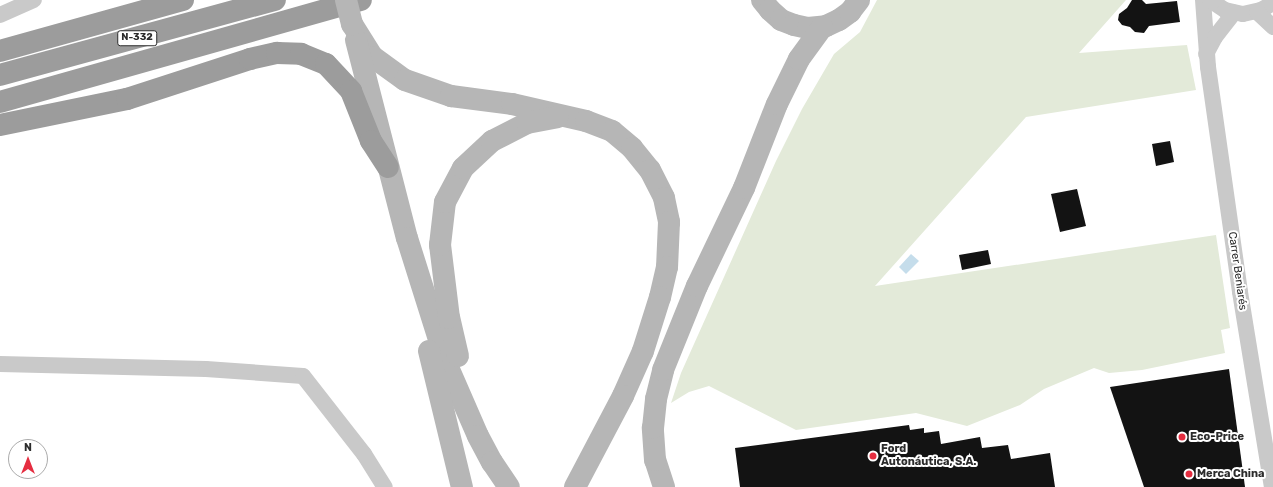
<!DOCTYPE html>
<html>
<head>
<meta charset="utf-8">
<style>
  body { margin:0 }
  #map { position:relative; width:1273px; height:487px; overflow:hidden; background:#fff; font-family:Rubik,sans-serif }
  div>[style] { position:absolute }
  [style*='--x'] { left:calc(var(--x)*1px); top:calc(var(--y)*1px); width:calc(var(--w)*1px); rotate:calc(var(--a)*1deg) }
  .green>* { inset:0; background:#e3ead9 }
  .water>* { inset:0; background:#c5ddeb }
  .building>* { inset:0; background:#131313 }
  .minor>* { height:16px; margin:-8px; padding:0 8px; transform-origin:8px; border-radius:8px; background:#c9c9c9 }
  .secondary>* { height:22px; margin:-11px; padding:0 11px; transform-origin:11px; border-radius:11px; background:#b6b6b6 }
  .trunk>* { height:22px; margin:-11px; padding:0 11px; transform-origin:11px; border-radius:11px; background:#9c9c9c }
  .secondary-bridge>* { height:22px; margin:-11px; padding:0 11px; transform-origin:11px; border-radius:11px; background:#b6b6b6 }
  .dots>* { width:11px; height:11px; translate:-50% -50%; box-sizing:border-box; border:2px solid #fff; border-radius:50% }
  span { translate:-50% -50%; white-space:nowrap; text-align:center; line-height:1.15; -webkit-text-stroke:4px #fff; paint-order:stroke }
  .shield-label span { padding:1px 3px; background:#fff; border:1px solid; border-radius:3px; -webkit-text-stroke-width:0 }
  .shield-label { font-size:10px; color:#2c2c2c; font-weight:700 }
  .street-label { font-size:11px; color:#2c2c2c }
  .poi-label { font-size:11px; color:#2c2c2c; font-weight:700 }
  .left { translate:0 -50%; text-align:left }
  .north { position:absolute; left:8px; top:439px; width:40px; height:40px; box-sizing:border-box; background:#fff; border:1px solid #ababab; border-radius:50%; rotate:0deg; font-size:11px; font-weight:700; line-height:16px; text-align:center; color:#2c2c2c }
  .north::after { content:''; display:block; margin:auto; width:14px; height:18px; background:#e52d40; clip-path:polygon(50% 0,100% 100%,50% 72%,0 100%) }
</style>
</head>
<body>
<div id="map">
  <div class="green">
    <i style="clip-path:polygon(877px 0,1126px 0,1079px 53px,1187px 45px,1196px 90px,1026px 117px,875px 286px,1216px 235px,1230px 328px,1221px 330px,1225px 353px,1142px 370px,1109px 373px,1094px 368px,1044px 389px,1020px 405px,967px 426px,916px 413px,796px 430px,709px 386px,689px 392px,671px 403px,681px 373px,776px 161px,802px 109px,834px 54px,860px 32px)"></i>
  </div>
  <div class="water">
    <i style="clip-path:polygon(911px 254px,919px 261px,906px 274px,899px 267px)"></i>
  </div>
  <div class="building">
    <i style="clip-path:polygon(1132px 0,1142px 0,1146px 4px,1177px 1px,1180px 22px,1149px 26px,1144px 33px,1135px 32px,1130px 27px,1122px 25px,1118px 20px,1119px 14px,1127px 8px)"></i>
    <i style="clip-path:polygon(1170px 141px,1174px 162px,1156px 166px,1152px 144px)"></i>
    <i style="clip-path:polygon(1077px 189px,1086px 226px,1060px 232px,1051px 194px)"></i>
    <i style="clip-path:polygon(988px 250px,991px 264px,962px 270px,959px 255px)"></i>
    <i style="clip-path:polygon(1229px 369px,1245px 487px,1144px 487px,1110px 387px)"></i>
    <i style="clip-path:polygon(909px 425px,910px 430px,924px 428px,924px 433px,939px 431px,941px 444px,980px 437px,982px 448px,1008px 445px,1011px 459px,1050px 453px,1055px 487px,740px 487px,735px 448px)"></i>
  </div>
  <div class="minor">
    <i style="--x:1203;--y:0;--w:67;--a:85.7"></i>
    <i style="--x:1208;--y:67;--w:227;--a:81.9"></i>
    <i style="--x:1240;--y:292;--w:198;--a:80.7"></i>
    <i style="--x:1210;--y:0;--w:18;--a:34"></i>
    <i style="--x:1225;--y:10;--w:18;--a:13"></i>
    <i style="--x:1243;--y:14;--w:18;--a:-13"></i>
    <i style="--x:1261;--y:10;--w:14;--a:-30"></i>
    <i style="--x:1257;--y:12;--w:22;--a:43"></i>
    <i style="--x:0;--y:15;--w:37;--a:-24"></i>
    <i style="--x:1206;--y:54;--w:19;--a:-62"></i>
    <i style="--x:1215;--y:37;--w:31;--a:-52"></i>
    <i style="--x:0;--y:364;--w:206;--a:1.4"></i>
    <i style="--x:206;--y:369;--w:97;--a:4.1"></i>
    <i style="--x:303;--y:376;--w:99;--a:52"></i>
    <i style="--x:364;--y:454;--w:39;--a:58"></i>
  </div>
  <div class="secondary">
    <i style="--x:762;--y:0;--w:13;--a:51"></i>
    <i style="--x:770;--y:10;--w:15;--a:42"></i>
    <i style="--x:781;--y:20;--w:14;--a:21"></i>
    <i style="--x:794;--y:25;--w:14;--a:12"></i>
    <i style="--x:808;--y:28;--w:18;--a:-6"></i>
    <i style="--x:826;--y:26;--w:14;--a:-25"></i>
    <i style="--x:839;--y:20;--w:14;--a:-36"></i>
    <i style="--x:850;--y:12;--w:15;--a:-53"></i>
    <i style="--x:352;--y:24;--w:39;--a:58"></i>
    <i style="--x:373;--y:57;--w:39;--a:36"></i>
    <i style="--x:405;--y:80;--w:49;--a:19.2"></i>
    <i style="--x:451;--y:96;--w:62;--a:7.5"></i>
    <i style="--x:512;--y:104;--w:76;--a:12.9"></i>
    <i style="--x:586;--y:121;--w:28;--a:21"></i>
    <i style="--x:612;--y:131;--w:26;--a:40"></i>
    <i style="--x:632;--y:148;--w:28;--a:51"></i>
    <i style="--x:650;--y:170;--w:31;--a:63"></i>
    <i style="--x:664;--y:198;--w:25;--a:78"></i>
    <i style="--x:669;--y:222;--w:45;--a:92.5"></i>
    <i style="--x:667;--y:267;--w:31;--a:103"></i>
    <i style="--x:660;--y:297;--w:57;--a:107.5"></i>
    <i style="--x:643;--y:351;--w:49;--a:114"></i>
    <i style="--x:623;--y:396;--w:103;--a:117.8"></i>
    <i style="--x:356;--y:40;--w:204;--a:75.6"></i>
    <i style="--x:407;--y:238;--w:133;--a:72.5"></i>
    <i style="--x:447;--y:365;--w:77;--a:66.4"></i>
    <i style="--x:478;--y:436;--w:30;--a:62"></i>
    <i style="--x:492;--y:462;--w:30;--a:56"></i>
    <i style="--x:429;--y:351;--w:140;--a:76.4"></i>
    <i style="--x:458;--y:356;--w:39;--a:-103"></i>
    <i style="--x:449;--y:318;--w:74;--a:-97"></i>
    <i style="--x:440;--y:245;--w:43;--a:-83.4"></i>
    <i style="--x:445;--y:202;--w:38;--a:-62"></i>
    <i style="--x:463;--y:168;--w:40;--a:-43"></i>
    <i style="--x:492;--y:141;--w:39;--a:-27"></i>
    <i style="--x:527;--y:123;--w:31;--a:-11"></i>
    <i style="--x:664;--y:487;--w:28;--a:-108"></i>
    <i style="--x:655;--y:460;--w:32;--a:-94"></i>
    <i style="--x:653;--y:428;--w:29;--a:-84"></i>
    <i style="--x:656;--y:399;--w:30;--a:-76"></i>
    <i style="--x:663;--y:370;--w:91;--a:-68"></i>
    <i style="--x:697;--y:286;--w:109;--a:-64.4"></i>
    <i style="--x:744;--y:188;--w:90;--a:-68.6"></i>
    <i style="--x:777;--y:104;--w:50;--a:-63.9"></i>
    <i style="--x:799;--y:59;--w:39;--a:-54"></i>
  </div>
  <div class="trunk">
    <i style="--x:0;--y:51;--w:190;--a:-15.6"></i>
    <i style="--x:0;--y:75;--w:285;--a:-15.3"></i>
    <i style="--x:0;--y:102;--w:375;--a:-15.8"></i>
    <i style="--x:0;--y:125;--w:130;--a:-11.6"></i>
    <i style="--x:127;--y:99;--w:129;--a:-18"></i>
    <i style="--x:250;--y:59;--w:28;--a:-13"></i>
    <i style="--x:277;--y:53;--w:24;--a:2"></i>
    <i style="--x:301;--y:54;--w:27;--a:22"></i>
    <i style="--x:326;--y:64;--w:37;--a:47"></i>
    <i style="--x:351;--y:91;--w:54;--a:68.2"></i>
    <i style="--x:371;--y:141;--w:31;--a:57"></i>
  </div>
  <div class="secondary-bridge">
    <i style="--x:346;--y:0;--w:25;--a:76"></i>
  </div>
  <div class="dots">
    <i style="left:1182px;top:437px;background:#e52d40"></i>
    <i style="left:873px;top:456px;background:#e52d40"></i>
    <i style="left:1189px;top:474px;background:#e52d40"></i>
  </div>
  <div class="shield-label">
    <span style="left:137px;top:38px">N-332</span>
  </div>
  <div class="street-label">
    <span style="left:1237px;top:271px;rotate:82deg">Carrer Beniarés</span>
  </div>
  <div class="poi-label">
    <span class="left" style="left:1190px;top:437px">Eco-Price</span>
    <span class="left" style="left:881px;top:456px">Ford<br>Autonáutica, S.A.</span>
    <span class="left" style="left:1197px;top:474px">Merca China</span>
  </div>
  <div class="north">N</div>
</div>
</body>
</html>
